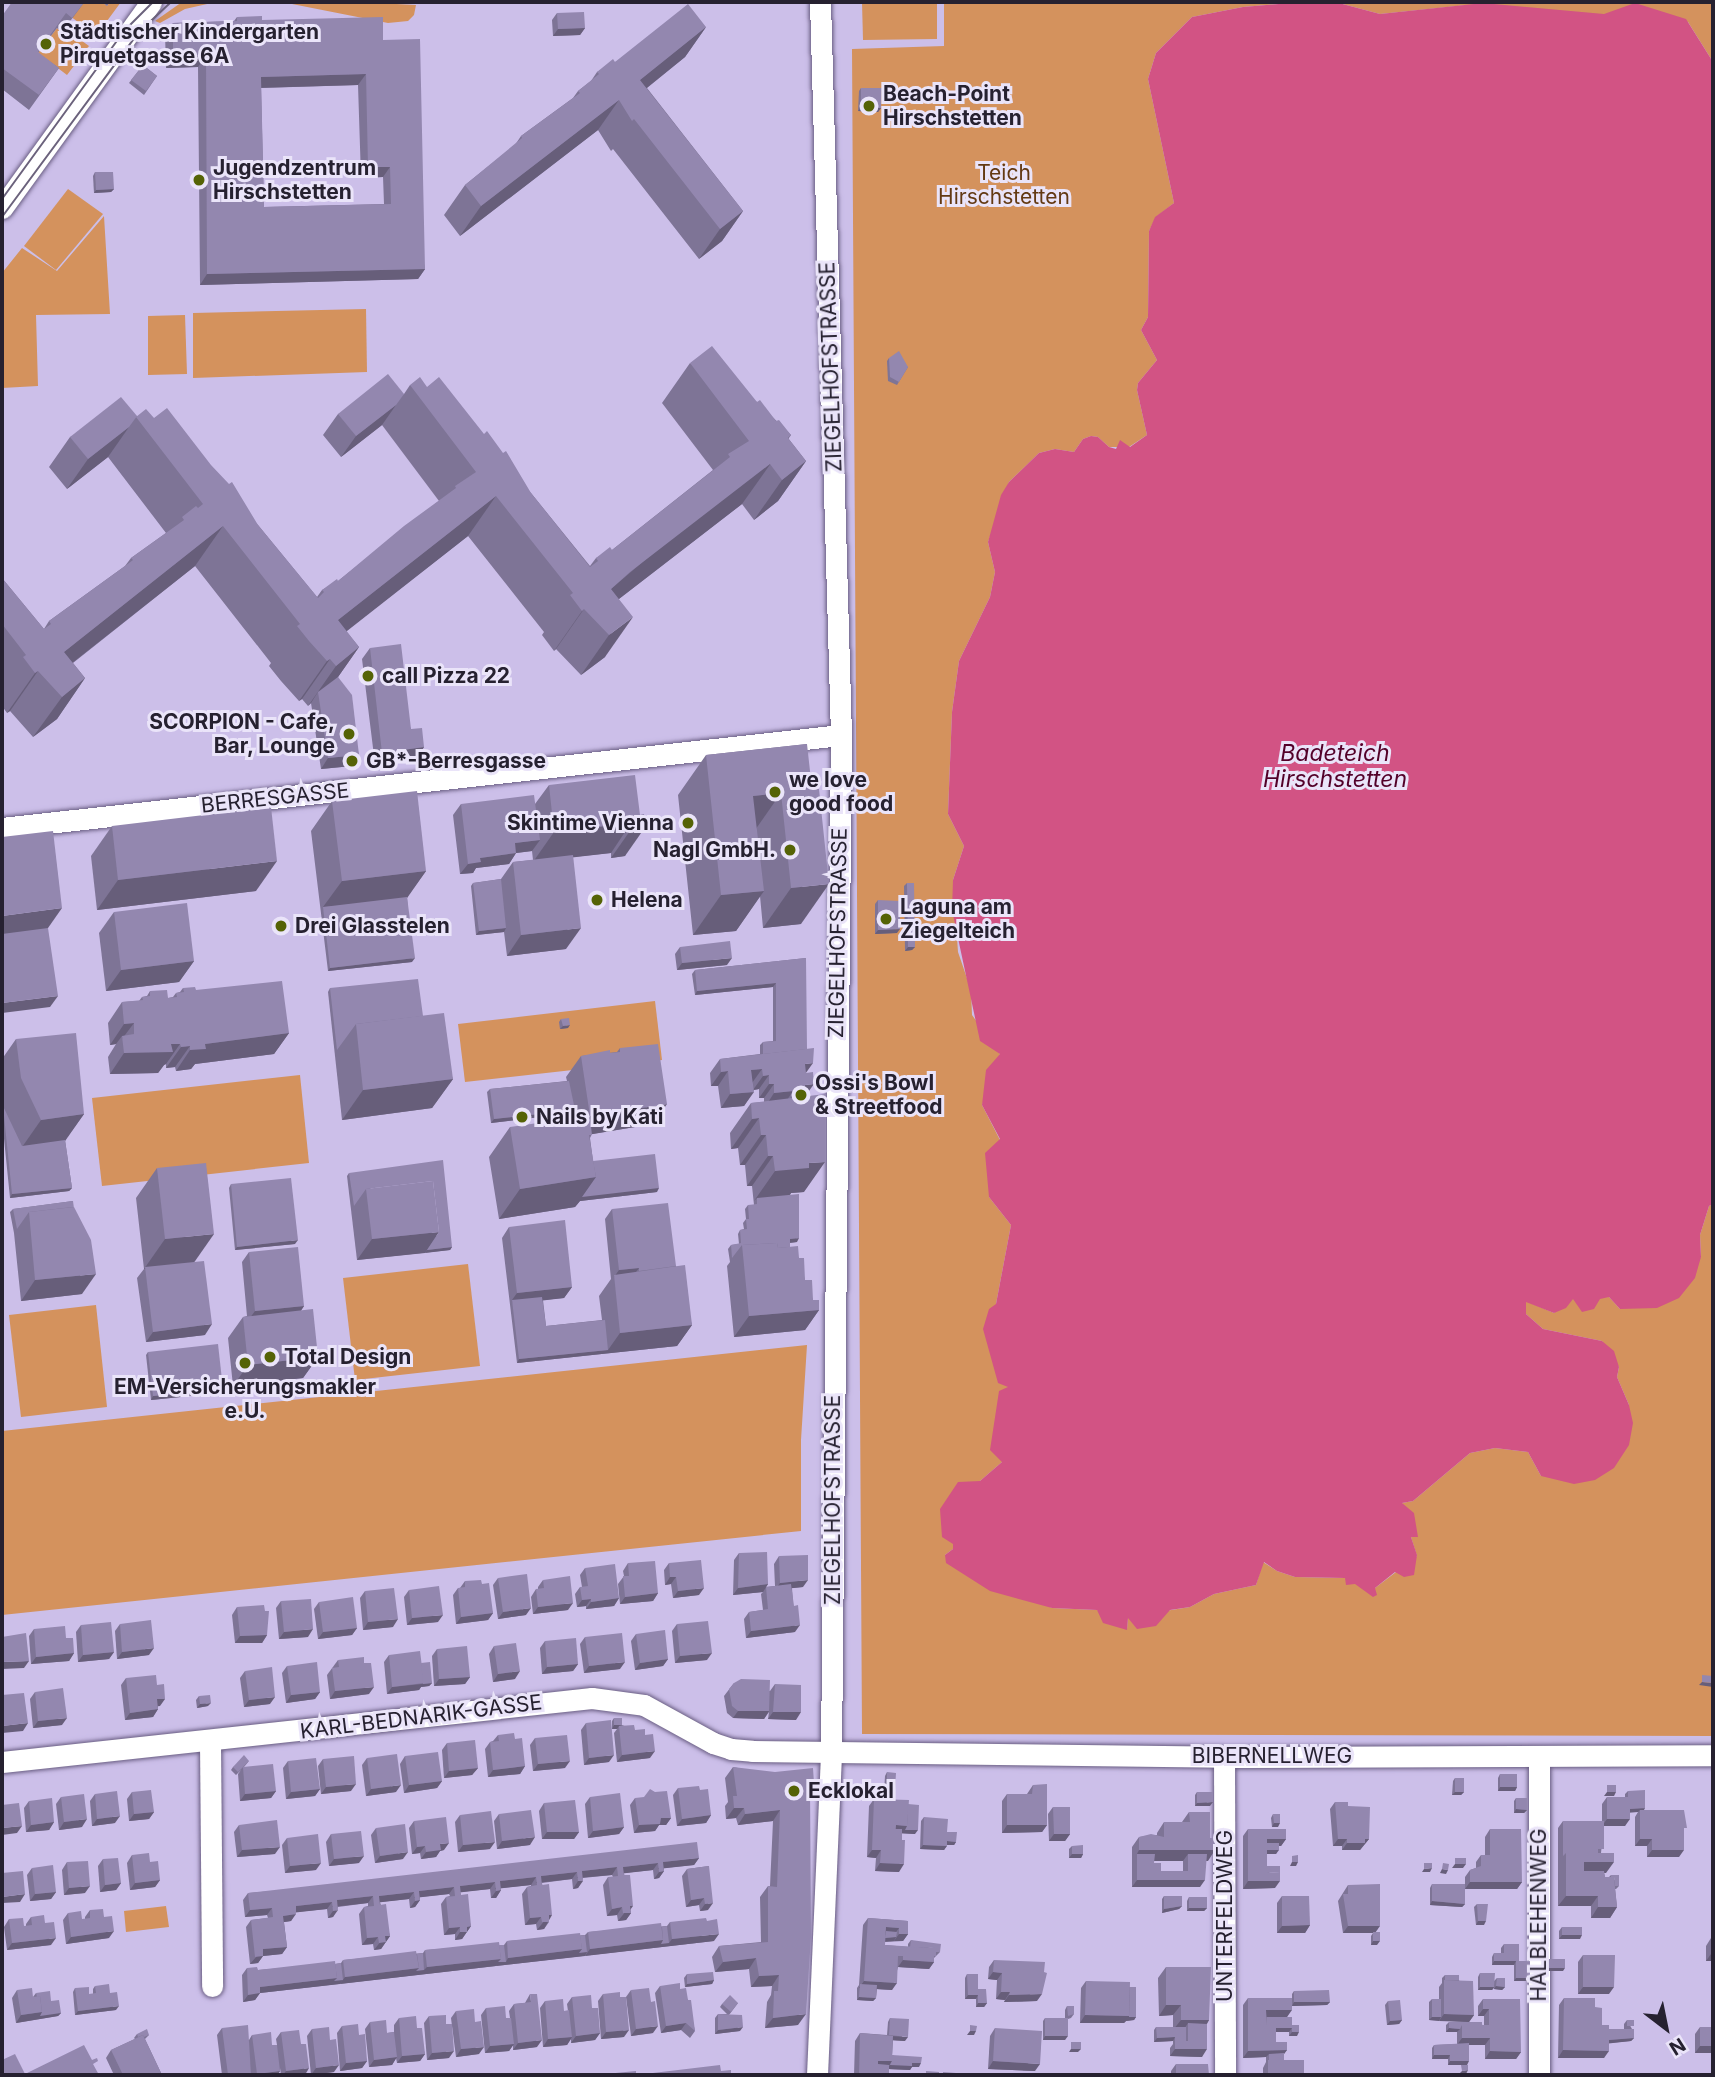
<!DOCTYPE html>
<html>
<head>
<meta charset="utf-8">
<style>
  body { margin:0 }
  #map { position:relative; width:1715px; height:2077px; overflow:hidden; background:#ccbfe9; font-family:Inter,sans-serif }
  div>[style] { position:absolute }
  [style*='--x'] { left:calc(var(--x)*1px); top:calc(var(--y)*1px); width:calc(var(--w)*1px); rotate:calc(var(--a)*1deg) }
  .green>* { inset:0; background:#d4925d }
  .water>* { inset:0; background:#d25384 }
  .roads { filter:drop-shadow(0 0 2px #695d82) drop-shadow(0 0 2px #695d82) }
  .minor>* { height:21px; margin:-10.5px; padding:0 10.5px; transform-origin:10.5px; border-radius:10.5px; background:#fff }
  .tram>* { height:2px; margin:-1px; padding:0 1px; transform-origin:1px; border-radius:1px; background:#6b627c }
  .wall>* { inset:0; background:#7e7496 }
  .shaded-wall>* { inset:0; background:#675e7a }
  .building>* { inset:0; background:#9387af }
  .dots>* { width:19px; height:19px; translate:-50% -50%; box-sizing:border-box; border:4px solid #eae4f9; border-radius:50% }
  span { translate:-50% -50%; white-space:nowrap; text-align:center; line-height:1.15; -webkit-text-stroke:6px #eae4f9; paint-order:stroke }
  .poi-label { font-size:21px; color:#262130; font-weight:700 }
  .left { translate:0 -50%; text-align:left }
  .right { translate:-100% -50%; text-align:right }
  .park-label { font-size:21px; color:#633913 }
  .street-label { font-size:21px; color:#262130 }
  .water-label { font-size:23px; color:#530029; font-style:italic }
  .frame { position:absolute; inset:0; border:4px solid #262130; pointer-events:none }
  .north { position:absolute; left:1631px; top:1993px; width:70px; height:70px; -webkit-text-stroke:5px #eae4f9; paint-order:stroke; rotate:148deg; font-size:19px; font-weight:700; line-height:28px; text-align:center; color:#262130 }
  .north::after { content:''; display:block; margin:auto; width:24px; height:32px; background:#262130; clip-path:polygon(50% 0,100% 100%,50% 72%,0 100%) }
</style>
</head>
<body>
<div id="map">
  <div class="green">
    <i style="clip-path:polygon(75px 2px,102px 2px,107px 6px,110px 2px,121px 2px,93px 40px,75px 27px,78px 22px,66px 13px)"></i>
    <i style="clip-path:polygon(182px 2px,216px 2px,185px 9px,160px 23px,155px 21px)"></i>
    <i style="clip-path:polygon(255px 2px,357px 2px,416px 5px,414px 15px,408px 21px,388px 23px,292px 4px)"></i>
    <i style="clip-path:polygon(862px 2px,937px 2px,937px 39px,863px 40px)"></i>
    <i style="clip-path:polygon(944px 2px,1301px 2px,1243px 7px,1192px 17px,1156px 53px,1148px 79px,1174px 203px,1156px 217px,1149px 231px,1148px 317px,1141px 330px,1157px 360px,1138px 383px,1137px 390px,1147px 435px,1129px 447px,1109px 447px,1098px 437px,1091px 436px,1083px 439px,1074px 452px,1055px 449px,1039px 453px,1009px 482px,988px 542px,995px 572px,990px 597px,959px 661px,952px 712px,948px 814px,964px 846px,953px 880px,958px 952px,971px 990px,972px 1015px,1000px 1054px,982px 1105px,1000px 1140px,989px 1197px,1011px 1225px,996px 1304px,1008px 1387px,1002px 1462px,980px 1481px,953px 1544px,953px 1549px,945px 1555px,1052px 1608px,1097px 1610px,1127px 1629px,1128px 1617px,1190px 1607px,1214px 1594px,1256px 1585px,1263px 1562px,1277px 1571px,1295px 1577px,1345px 1578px,1375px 1588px,1417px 1556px,1411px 1537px,1417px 1537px,1402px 1503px,1413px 1501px,1470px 1453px,1495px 1448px,1528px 1452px,1541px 1476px,1629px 1405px,1617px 1377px,1619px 1367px,1602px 1341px,1543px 1329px,1526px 1314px,1526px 1301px,1554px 1313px,1573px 1298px,1609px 1297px,1620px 1309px,1701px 1257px,1700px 1235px,1709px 1206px,1713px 1204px,1713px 1736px,862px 1734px,852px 49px,944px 46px)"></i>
    <i style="clip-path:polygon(1335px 2px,1713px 2px,1713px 62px,1688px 22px,1467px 5px,1380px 14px)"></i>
    <i style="clip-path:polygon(57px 28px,68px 36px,71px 33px,89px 46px,67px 75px,38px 53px)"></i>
    <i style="clip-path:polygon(68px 189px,103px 214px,56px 270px,24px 246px)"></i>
    <i style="clip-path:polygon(104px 216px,110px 314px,36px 315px,38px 386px,2px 388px,2px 273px,22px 248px,57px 271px)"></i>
    <i style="clip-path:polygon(366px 309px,367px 372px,193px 378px,193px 313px)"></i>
    <i style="clip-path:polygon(185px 315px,187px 374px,148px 375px,148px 316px)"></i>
    <i style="clip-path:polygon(655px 1001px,662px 1060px,465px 1082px,458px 1024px)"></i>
    <i style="clip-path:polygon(300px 1075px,309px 1163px,102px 1186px,92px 1098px)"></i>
    <i style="clip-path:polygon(468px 1264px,480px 1366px,355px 1380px,343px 1278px)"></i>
    <i style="clip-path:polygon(96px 1305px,107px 1407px,21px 1417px,9px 1315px)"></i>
    <i style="clip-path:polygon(807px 1345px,801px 1440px,801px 1531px,2px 1615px,2px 1431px)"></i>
    <i style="clip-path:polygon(166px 1906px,169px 1927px,126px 1932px,124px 1911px)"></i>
  </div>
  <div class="water">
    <i style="clip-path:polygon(1301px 2px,1335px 2px,1380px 14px,1483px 3px,1604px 14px,1635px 3px,1686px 19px,1713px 62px,1713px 1204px,1709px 1206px,1700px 1235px,1701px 1257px,1695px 1278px,1679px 1298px,1657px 1308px,1620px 1309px,1609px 1297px,1600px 1299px,1594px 1309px,1582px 1312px,1573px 1299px,1566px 1308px,1554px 1313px,1526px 1302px,1526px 1314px,1543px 1329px,1602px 1341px,1614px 1351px,1619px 1367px,1617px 1377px,1629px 1405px,1633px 1423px,1629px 1445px,1614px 1468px,1595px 1480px,1574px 1484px,1541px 1476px,1528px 1452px,1495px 1448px,1470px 1453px,1413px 1501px,1402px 1503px,1414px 1513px,1418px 1537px,1411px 1537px,1417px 1555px,1414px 1575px,1404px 1577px,1395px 1572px,1375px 1588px,1377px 1595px,1373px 1597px,1355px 1584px,1346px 1585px,1345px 1578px,1295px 1577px,1277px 1571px,1264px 1562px,1256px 1585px,1214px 1594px,1190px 1607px,1170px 1610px,1156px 1626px,1137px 1629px,1128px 1618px,1127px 1630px,1103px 1623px,1097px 1610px,1052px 1608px,990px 1591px,946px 1563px,945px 1555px,953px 1549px,953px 1544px,942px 1537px,940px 1509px,958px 1482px,980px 1481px,1002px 1462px,990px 1450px,999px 1391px,1008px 1387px,998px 1383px,983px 1329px,989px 1309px,996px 1304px,1011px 1225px,989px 1197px,985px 1153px,1000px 1139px,982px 1105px,986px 1070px,1000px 1054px,980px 1041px,952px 910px,953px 880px,964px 846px,948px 814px,952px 712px,959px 661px,990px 597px,995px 572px,988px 542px,1001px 495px,1009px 482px,1039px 453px,1055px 449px,1074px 452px,1083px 439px,1091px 436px,1098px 437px,1109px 447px,1116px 449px,1120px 440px,1130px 447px,1147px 435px,1137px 390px,1138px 383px,1157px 360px,1141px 330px,1148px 317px,1149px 231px,1155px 217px,1174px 203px,1148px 79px,1156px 53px,1192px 17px,1243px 7px)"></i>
  </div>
  <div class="roads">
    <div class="minor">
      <i style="--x:2;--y:208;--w:254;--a:-54.1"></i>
      <i style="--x:2;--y:828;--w:844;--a:-6.33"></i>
      <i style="--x:210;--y:1742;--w:244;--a:89.5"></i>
      <i style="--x:1224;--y:1757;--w:318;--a:89.8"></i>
      <i style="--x:2;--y:1762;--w:593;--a:-6.19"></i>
      <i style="--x:592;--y:1698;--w:52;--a:7.7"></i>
      <i style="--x:644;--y:1705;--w:79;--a:28.8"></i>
      <i style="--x:713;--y:1743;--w:19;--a:18"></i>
      <i style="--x:731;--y:1749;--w:21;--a:5"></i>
      <i style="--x:752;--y:1751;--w:472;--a:0.7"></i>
      <i style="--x:1224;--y:1757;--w:489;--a:-0.2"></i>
      <i style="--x:817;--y:2075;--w:322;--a:-87.5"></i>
      <i style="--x:831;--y:1753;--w:1018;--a:-89.44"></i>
      <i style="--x:841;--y:735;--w:733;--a:-91.64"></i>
      <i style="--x:1539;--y:2075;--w:319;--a:-90"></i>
    </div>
  </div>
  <div class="tram">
    <i style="--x:2;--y:199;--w:208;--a:-54"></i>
    <i style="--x:124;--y:31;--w:41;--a:-45"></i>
    <i style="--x:2;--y:217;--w:229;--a:-53.5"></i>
    <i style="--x:138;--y:33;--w:45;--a:-43.2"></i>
  </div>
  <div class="wall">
    <i style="clip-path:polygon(102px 2px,110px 2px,107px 6px)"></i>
    <i style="clip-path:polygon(83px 4px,62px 32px,57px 28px,38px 53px,59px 68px,29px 110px,2px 89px,2px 16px)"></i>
    <i style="clip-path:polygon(557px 13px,585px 28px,580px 35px,553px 36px,552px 20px)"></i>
    <i style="clip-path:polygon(evenodd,237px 17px,383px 40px,425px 269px,418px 279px,200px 285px,198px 67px,166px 68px,165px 33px,173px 23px,234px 21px,237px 17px,358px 85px,361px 178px,383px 177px,384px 204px,264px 207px,261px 88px,358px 85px)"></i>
    <i style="clip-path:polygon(706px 27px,685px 57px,647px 88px,743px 211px,722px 241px,699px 259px,613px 149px,611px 151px,598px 130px,460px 236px,444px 215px,465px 185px,515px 145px,521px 136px,573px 98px,578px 91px,591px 81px,597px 72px,615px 62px)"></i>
    <i style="clip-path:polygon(143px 65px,157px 76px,144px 95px,129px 83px)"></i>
    <i style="clip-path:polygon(861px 88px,881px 108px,878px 112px,858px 111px,859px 91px)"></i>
    <i style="clip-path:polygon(95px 172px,114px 189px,111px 192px,94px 193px,93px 176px)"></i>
    <i style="clip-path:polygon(889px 358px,908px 367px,897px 385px,888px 381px,887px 361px)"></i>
    <i style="clip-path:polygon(690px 363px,757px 402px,791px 435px,788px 438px,806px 461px,778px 501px,754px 520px,742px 504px,619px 599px,605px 657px,581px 675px,556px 649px,554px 651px,542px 635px,544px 632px,468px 536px,346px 631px,359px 647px,338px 677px,359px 755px,352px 766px,321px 769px,311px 703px,308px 706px,302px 699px,299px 701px,281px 681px,269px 666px,271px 663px,195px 566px,73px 663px,85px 678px,57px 719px,33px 737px,10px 711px,7px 713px,2px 706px,2px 578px,44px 629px,49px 621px,125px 566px,131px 558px,166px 533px,108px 457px,67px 489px,49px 467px,70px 437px,137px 416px,154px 418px,258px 525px,317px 597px,322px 590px,338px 581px,439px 501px,382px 425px,341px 457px,323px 435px,338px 414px,404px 394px,410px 385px,427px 387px,531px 493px,590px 566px,596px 558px,612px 550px,713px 470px,662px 403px)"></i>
    <i style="clip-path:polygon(370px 648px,411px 729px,424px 747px,417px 757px,375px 764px,362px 659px)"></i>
    <i style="clip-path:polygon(807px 744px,801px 924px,763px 928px,760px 896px,736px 931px,693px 935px,678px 795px,706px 755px)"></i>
    <i style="clip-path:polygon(549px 785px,640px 815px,625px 856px,611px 858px,611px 853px,573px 857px,566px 949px,507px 956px,504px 932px,476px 935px,471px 886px,473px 883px,501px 879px,513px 862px,533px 860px,532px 851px,516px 853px,509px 864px,476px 868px,473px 873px,460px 874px,453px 815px,461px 804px,535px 804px)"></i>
    <i style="clip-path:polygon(332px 801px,426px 871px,407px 897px,412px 962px,328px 971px,311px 831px)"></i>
    <i style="clip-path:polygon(112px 826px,256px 891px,97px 910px,91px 856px)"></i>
    <i style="clip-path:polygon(907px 883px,915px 947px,912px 950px,905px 951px,904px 886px)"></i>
    <i style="clip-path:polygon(878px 900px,897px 933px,875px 934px,875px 904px)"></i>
    <i style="clip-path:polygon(114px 912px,194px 961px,179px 982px,106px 991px,99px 933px)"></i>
    <i style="clip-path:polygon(680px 947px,727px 965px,677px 970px,675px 954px)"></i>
    <i style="clip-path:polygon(806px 958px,804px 1192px,791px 1193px,790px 1195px,797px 1242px,790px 1243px,790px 1247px,799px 1258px,805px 1280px,813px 1300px,819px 1310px,805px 1330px,734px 1337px,727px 1266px,730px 1262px,728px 1249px,731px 1245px,739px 1244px,738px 1234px,740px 1230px,744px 1229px,743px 1223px,746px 1219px,745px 1209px,748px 1205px,754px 1205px,752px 1186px,747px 1186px,745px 1165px,740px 1165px,738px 1148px,731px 1149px,730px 1133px,751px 1103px,764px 1102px,764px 1098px,759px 1098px,759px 1089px,754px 1090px,744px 1106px,721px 1108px,718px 1086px,711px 1086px,710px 1073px,720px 1059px,760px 1054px,760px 1045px,763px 1042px,773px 1041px,773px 987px,695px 995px,692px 974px,695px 970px)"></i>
    <i style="clip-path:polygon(183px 988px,196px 990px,289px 1033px,274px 1054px,195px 1064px,191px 1069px,176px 1071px,175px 1067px,166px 1068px,166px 1064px,164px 1065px,158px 1073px,110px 1074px,108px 1057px,116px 1044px,110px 1045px,108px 1023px,122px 1002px,139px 1001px,142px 997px,147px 996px,150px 991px,168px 998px,173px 997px,176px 993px,180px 992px)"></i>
    <i style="clip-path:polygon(330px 988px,423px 1016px,453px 1079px,432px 1108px,342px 1120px,328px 992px)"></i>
    <i style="clip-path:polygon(561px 1019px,568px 1028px,560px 1029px,559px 1022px)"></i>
    <i style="clip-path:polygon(16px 1039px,84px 1114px,65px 1140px,72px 1188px,69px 1191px,10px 1198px,2px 1119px,2px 1059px)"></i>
    <i style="clip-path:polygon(620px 1048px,653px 1124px,592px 1134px,590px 1138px,593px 1161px,657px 1192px,580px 1201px,575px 1207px,499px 1219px,489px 1157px,510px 1127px,539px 1127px,573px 1121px,572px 1113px,491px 1123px,487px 1092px,490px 1089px,567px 1081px,566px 1077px,581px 1056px,617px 1052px)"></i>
    <i style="clip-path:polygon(157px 1168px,194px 1262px,205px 1335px,146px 1342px,137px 1278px,144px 1269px,136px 1198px)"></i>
    <i style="clip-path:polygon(349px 1173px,452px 1247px,450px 1250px,357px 1260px,347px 1176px)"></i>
    <i style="clip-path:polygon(231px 1184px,295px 1244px,235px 1250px,229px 1188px)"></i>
    <i style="clip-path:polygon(73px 1201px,82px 1294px,21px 1301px,14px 1233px,10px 1212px,13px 1209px)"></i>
    <i style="clip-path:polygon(612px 1209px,676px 1266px,692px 1325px,677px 1346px,517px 1363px,502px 1238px,509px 1227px,572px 1287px,564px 1298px,543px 1300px,546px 1326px,602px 1320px,599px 1296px,611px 1279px,605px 1219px)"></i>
    <i style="clip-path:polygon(249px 1252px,304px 1306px,301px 1310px,318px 1357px,303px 1378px,233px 1386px,228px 1338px,243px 1317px,247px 1316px,242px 1262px)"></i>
    <i style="clip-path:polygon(148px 1352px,223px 1389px,220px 1393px,151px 1400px,146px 1355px)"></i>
    <i style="clip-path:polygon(739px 1553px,768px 1584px,766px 1587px,775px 1586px,774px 1564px,779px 1556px,803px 1587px,792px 1588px,795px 1632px,746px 1638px,744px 1619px,749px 1612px,763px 1610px,761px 1594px,763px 1592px,733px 1595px,734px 1560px)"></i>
    <i style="clip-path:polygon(628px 1563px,658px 1593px,653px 1601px,620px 1604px,618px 1584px,624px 1576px,623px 1571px)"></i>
    <i style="clip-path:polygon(669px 1563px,699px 1595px,673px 1598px,671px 1584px,665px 1585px,664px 1570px)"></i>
    <i style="clip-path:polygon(585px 1568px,619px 1598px,614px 1606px,586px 1609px,586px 1606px,577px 1607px,575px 1594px,580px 1587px,582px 1587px,580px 1575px)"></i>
    <i style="clip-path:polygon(498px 1578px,526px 1615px,498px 1619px,493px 1585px)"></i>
    <i style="clip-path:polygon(543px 1580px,568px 1610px,533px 1614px,531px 1597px,536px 1589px,538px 1589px,538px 1587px)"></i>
    <i style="clip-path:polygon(465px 1581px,482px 1584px,493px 1613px,488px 1620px,456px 1624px,453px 1595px,458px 1588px,460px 1588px)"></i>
    <i style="clip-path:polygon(409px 1590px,438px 1622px,407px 1625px,404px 1597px)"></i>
    <i style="clip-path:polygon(365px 1591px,393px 1627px,363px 1630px,360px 1598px)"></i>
    <i style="clip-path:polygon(281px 1601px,308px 1637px,279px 1639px,276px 1608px)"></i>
    <i style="clip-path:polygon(319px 1602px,357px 1628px,352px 1635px,318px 1639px,314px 1609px)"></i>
    <i style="clip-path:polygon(237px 1607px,267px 1635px,262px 1643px,235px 1643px,232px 1615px)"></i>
    <i style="clip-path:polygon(120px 1624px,149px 1655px,117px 1659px,115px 1631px)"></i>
    <i style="clip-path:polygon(677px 1624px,707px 1660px,675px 1663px,672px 1631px)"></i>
    <i style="clip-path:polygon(81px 1625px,114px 1652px,109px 1659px,78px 1662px,76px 1632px)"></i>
    <i style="clip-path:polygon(34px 1629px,66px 1638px,74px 1653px,69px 1661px,31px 1664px,29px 1636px)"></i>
    <i style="clip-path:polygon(636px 1634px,668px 1659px,663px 1666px,635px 1670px,631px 1641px)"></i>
    <i style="clip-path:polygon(585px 1637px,620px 1669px,584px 1673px,580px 1644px)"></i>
    <i style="clip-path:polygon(545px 1641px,578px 1664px,573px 1671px,542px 1674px,540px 1648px)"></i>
    <i style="clip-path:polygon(494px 1646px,515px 1679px,493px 1682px,489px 1654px)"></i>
    <i style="clip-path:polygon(437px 1649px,470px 1677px,465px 1684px,434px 1686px,432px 1656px)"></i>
    <i style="clip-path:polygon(389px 1655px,421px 1663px,432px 1683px,429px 1686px,421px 1687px,419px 1690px,387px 1694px,384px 1662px)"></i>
    <i style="clip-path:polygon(338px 1660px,369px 1694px,330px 1699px,327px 1675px)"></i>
    <i style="clip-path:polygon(287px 1666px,320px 1692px,315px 1699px,286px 1703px,282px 1673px)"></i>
    <i style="clip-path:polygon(245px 1671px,270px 1704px,244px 1707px,240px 1678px)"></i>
    <i style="clip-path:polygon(126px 1678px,160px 1706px,158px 1706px,158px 1709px,153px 1717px,125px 1720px,121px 1685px)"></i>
    <i style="clip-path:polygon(734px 1683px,770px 1691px,775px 1684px,796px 1720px,768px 1719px,769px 1712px,764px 1719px,733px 1718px,727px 1713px,724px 1696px)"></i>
    <i style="clip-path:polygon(35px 1692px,62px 1725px,33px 1728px,30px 1699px)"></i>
    <i style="clip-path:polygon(199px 1696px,208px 1706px,197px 1708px,196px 1700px)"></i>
    <i style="clip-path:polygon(614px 1718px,622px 1725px,635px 1730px,650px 1758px,617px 1762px,614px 1733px,617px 1729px,612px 1729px,612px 1721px)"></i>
    <i style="clip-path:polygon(586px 1723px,609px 1762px,584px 1765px,581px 1730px)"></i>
    <i style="clip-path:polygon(498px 1735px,515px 1739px,525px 1766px,520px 1774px,488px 1777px,485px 1749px,490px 1742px,493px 1741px)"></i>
    <i style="clip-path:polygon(535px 1738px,565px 1768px,533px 1771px,530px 1745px)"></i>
    <i style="clip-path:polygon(447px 1743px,478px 1768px,472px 1775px,444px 1778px,442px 1750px)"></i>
    <i style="clip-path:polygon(405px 1756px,442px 1781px,437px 1788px,404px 1793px,400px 1764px)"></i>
    <i style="clip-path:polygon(367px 1758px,396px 1792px,366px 1796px,362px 1765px)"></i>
    <i style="clip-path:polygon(323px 1759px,351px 1791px,321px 1794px,318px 1766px)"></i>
    <i style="clip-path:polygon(249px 1761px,244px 1767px,276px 1791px,271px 1798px,240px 1801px,238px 1774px,241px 1770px,236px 1775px,231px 1770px,233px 1767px)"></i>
    <i style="clip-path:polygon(288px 1761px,320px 1789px,315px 1796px,286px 1799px,283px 1768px)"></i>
    <i style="clip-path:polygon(733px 1767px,814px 1783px,810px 1788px,798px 2025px,765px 2028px,767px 2002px,771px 1995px,772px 1986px,751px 1987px,749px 1969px,715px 1972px,712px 1957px,719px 1946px,761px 1942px,760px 1897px,768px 1886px,770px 1886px,773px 1821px,738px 1825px,736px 1818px,726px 1819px,725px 1806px,728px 1802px,725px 1778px)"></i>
    <i style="clip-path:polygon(887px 1772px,893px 1794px,884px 1793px,885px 1776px)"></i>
    <i style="clip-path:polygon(1500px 1774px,1517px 1787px,1515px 1791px,1498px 1791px,1498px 1778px)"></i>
    <i style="clip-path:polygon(1455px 1778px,1464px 1792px,1461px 1795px,1452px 1795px,1453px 1781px)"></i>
    <i style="clip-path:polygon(1033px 1785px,1047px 1825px,1042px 1832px,1002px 1833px,1002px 1801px,1007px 1794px,1027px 1794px)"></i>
    <i style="clip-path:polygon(678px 1788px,700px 1790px,711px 1815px,706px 1823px,677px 1826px,673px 1795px)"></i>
    <i style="clip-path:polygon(1628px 1791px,1644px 1810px,1684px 1832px,1679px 1857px,1647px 1857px,1647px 1846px,1635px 1846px,1635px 1817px,1638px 1812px,1630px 1812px,1625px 1826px,1604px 1826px,1601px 1853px,1606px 1873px,1604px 1873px,1605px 1877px,1609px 1877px,1611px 1875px,1619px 1886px,1616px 1889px,1615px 1889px,1617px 1907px,1610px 1918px,1591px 1918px,1591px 1906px,1558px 1906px,1558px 1828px,1563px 1821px,1602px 1821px,1602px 1804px,1607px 1797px,1625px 1797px,1625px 1794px)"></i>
    <i style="clip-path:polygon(132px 1792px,154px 1812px,149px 1819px,129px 1821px,127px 1799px)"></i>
    <i style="clip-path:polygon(1197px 1792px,1210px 1806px,1195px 1806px,1195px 1795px)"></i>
    <i style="clip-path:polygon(95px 1794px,115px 1823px,92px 1826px,90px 1801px)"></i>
    <i style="clip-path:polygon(61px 1797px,82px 1827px,59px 1830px,56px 1804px)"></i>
    <i style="clip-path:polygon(590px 1797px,624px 1827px,619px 1834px,588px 1838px,585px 1804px)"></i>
    <i style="clip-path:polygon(635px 1798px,671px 1818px,666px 1825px,659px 1825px,655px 1831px,634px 1833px,630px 1805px)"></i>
    <i style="clip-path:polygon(1516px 1798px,1527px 1810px,1524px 1813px,1514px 1813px,1514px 1801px)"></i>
    <i style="clip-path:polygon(874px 1799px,908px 1804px,915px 1834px,902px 1833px,899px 1872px,875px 1871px,876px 1858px,867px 1857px,869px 1806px)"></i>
    <i style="clip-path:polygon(29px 1801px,54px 1822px,49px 1830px,26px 1832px,24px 1808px)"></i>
    <i style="clip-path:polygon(1335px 1802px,1348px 1806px,1369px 1839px,1360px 1850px,1342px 1850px,1342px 1846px,1333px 1846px,1330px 1809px)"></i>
    <i style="clip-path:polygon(544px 1803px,579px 1832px,574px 1839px,542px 1839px,539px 1811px)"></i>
    <i style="clip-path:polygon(1053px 1807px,1070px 1834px,1065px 1841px,1049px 1841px,1048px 1814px)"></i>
    <i style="clip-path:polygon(evenodd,1189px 1812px,1208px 1861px,1206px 1861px,1200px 1887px,1132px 1887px,1132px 1847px,1139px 1837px,1157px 1835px,1157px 1833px,1164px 1822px,1182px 1822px,1189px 1812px,1154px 1861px,1183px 1861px,1183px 1871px,1161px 1871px,1154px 1863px,1154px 1861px)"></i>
    <i style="clip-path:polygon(499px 1814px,530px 1845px,497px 1849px,494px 1821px)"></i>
    <i style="clip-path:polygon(1273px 1814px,1278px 1827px,1272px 1827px,1271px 1818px)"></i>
    <i style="clip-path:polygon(460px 1815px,490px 1849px,458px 1852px,455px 1822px)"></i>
    <i style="clip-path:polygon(924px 1817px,947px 1832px,956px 1842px,954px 1845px,947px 1845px,944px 1850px,920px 1849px,921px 1821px)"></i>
    <i style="clip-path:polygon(414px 1821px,444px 1850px,440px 1851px,436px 1857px,421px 1859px,420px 1853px,412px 1854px,409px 1828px)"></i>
    <i style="clip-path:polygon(239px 1825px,275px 1854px,237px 1857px,234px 1832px)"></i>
    <i style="clip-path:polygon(376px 1828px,403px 1859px,375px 1863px,371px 1835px)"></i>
    <i style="clip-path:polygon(1248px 1829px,1286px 1839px,1281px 1846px,1279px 1846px,1276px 1854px,1267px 1854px,1267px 1866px,1275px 1888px,1243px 1889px,1243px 1836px)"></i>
    <i style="clip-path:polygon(1490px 1829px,1522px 1882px,1517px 1889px,1465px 1889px,1465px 1904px,1462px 1907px,1430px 1905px,1430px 1888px,1432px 1884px,1465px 1884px,1465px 1877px,1470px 1870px,1476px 1868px,1476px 1862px,1481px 1855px,1485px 1855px,1485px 1837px)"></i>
    <i style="clip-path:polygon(331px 1834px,359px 1863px,329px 1866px,326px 1842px)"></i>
    <i style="clip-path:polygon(287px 1838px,316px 1870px,285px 1873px,282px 1845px)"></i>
    <i style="clip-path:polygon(1072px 1846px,1083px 1854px,1081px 1858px,1069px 1858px,1069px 1849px)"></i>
    <i style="clip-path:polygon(132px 1855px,150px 1862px,160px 1880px,155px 1887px,130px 1890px,127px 1863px)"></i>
    <i style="clip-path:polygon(699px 1858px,694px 1865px,664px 1868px,664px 1871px,659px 1878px,654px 1879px,653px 1870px,624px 1873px,631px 1913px,626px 1920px,618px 1921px,617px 1915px,607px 1916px,603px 1885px,608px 1877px,613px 1877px,612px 1875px,583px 1878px,578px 1888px,573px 1889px,572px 1879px,542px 1883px,549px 1922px,544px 1929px,537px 1930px,536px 1924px,525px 1925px,522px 1894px,527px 1887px,531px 1886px,531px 1885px,501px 1888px,501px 1890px,496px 1898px,491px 1898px,490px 1889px,460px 1892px,471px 1926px,462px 1939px,455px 1940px,455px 1934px,444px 1935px,441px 1904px,446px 1897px,450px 1896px,449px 1894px,420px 1897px,420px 1900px,415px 1907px,410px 1908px,409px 1899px,380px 1902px,390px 1936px,381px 1949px,374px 1950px,373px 1944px,362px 1945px,359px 1914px,364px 1907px,368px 1906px,368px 1903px,338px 1907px,333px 1917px,328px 1918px,327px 1909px,296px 1912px,291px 1921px,284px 1922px,287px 1947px,282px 1954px,263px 1956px,258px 1963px,250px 1964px,246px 1927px,251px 1920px,268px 1918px,267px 1915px,245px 1917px,243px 1900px,248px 1893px)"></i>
    <i style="clip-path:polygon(103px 1859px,121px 1883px,116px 1890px,100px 1892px,98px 1866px)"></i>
    <i style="clip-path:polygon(67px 1862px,85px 1893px,64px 1895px,62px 1870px)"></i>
    <i style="clip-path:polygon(709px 1866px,708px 1910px,700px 1911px,699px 1905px,686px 1907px,682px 1876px,687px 1869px)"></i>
    <i style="clip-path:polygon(32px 1868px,56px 1892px,51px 1899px,30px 1901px,27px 1875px)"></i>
    <i style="clip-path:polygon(1348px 1885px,1375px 1932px,1377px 1945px,1371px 1945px,1371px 1936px,1373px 1933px,1343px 1933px,1338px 1901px)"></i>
    <i style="clip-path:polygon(1164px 1896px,1182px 1906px,1179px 1909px,1162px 1913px,1162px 1899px)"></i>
    <i style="clip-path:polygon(1282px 1896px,1310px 1925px,1305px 1933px,1277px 1933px,1277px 1903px)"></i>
    <i style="clip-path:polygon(1189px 1897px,1207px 1908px,1204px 1911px,1187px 1911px,1187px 1901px)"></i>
    <i style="clip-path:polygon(1477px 1904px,1484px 1925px,1476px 1925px,1474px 1907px)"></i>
    <i style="clip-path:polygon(90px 1910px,104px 1917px,109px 1938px,66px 1944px,63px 1920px,68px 1913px,82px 1919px,85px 1919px,85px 1917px)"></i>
    <i style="clip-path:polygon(31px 1917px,45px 1923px,51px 1945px,7px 1950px,4px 1927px,9px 1919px,24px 1926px,26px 1926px,26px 1924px)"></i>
    <i style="clip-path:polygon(868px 1918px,908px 1921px,908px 1934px,903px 1941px,885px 1942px,885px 1945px,908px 1947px,908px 1944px,911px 1940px,940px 1952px,934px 1958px,934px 1962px,929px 1969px,898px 1967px,892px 1990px,877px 1989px,876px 1998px,873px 2001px,857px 2000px,857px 1988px,859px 1985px,863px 1925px)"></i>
    <i style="clip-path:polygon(670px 1922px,714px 1941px,260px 1993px,255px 2000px,243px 2002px,242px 1975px,247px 1968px,258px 1970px,335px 1964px,341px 1963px,343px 1960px,423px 1953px,425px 1950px,499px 1945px,504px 1945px,507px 1941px,585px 1935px,588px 1932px,667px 1926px)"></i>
    <i style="clip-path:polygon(1562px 1927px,1580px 1939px,1559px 1939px,1559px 1931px)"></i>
    <i style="clip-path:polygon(1711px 1938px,1713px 1938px,1713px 1961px,1706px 1961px,1706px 1946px)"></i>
    <i style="clip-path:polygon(1504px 1944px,1519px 1961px,1528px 1981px,1514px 1981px,1514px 1965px,1492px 1965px,1492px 1957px,1494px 1953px,1501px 1953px,1501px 1948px)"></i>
    <i style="clip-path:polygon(1583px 1955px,1609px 1994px,1578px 1994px,1578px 1962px)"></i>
    <i style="clip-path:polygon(1549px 1959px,1563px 1971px,1546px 1971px,1546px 1962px)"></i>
    <i style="clip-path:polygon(994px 1960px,1037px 2001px,1004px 2002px,1005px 2000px,996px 1999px,997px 1980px,988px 1979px,989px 1967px)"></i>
    <i style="clip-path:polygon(1166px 1967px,1209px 2020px,1207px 2024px,1202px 2057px,1170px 2056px,1170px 2048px,1173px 2044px,1173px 2041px,1154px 2042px,1154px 2030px,1156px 2027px,1173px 2027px,1173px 2015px,1159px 2016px,1158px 1978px)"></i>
    <i style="clip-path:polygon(1480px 1973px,1494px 1981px,1497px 1978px,1505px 1987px,1502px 1990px,1494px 1989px,1494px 1988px,1492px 1990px,1478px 1990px,1478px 1977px)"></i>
    <i style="clip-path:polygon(687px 1974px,714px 1980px,712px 1984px,685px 1987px,684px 1978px)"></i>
    <i style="clip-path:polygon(967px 1974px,987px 2003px,984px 2007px,976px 2007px,976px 1999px,965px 1999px,965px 1978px)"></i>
    <i style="clip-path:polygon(1445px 1975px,1459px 1980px,1474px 2015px,1469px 2022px,1429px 2020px,1429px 2002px,1432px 1999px,1439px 1999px,1439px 1987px,1442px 1983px,1442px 1978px)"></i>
    <i style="clip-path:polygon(1086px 1981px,1130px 1987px,1136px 2017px,1134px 2020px,1126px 2021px,1124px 2023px,1080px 2023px,1081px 1988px)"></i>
    <i style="clip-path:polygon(95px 1986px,116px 2010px,75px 2015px,73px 1992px,75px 1988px,89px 1994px,93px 1994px,93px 1989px)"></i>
    <i style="clip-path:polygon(660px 1986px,680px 1989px,688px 2000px,695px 2031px,690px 2038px,681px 2030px,661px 2033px,655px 1993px)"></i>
    <i style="clip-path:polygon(17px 1990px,33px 1997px,36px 1993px,51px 2001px,61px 2013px,58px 2016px,16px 2023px,12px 1998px)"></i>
    <i style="clip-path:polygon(631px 1990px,653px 2033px,631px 2036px,626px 1997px)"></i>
    <i style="clip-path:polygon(1294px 1991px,1330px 2002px,1327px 2005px,1292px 2006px,1287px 2017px,1297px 2036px,1289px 2036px,1289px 2032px,1276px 2032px,1276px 2042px,1287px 2050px,1284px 2053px,1284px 2060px,1304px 2075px,1263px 2075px,1263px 2068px,1266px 2062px,1266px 2057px,1243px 2058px,1243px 2005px,1248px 1998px,1292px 1998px,1292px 1994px)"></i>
    <i style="clip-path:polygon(530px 1994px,537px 2047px,513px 2050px,513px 2045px,509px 2051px,485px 2053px,481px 2015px,486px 2008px,506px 2018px,510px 2018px,509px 2011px,514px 2004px,525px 2003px)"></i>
    <i style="clip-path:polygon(603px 1994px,620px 1997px,624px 2037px,601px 2039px,598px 2001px)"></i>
    <i style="clip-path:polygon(572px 1997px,592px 2008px,600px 2033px,595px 2040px,571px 2043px,571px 2039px,567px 2045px,543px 2047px,540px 2008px,545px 2001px,564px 2011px,568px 2011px,567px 2004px)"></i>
    <i style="clip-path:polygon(1564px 1998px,1595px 2007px,1602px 2025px,1609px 2029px,1624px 2029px,1624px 2024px,1627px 2020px,1632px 2029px,1634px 2038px,1631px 2041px,1609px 2043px,1604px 2058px,1558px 2058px,1559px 2005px)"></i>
    <i style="clip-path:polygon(1483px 1999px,1521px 2052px,1516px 2059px,1485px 2059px,1485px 2045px,1469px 2045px,1467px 2065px,1448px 2065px,1448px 2059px,1432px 2059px,1432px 2048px,1434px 2045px,1457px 2044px,1457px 2032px,1446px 2032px,1446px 2025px,1449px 2022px,1484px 2025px,1484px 2016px,1478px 2016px,1478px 2006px)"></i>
    <i style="clip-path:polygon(1388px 2001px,1402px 2020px,1399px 2024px,1387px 2025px,1385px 2005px)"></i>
    <i style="clip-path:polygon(738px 2003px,729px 2015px,740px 2031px,715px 2034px,715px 2018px,718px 2014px,727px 2014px,720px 2007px,722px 2004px)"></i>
    <i style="clip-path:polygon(1067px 2006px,1074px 2014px,1071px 2018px,1068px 2019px,1065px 2040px,1043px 2040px,1043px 2021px,1045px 2018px,1065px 2018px,1065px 2010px)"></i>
    <i style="clip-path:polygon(456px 2011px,479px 2054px,456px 2057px,451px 2018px)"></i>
    <i style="clip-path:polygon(429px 2016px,449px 2058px,427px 2060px,424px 2023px)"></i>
    <i style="clip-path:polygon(399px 2018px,417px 2028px,425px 2054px,420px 2061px,397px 2063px,396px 2058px,392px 2065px,369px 2067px,365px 2029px,370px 2022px,387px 2033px,394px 2032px,394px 2025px)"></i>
    <i style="clip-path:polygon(890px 2018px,905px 2041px,893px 2040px,892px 2055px,919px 2067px,912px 2067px,910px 2070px,889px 2069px,889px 2075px,898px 2075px,854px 2075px,855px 2041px,860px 2033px,887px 2035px,888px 2022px)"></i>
    <i style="clip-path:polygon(342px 2026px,359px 2035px,367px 2061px,362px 2068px,340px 2071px,337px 2033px)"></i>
    <i style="clip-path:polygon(1700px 2027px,1713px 2027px,1713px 2053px,1695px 2053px,1695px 2034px)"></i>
    <i style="clip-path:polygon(222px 2028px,249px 2040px,252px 2035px,272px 2045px,277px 2045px,276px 2039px,281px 2032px,301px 2044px,305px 2075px,281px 2075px,280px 2068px,280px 2071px,277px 2075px,251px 2075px,250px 2070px,251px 2075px,222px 2075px,217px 2035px)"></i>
    <i style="clip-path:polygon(995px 2028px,1035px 2071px,988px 2069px,990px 2036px)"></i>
    <i style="clip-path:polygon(312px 2029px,330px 2040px,334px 2072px,311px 2075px,307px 2036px)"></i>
    <i style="clip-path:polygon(137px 2034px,149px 2035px,145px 2039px,162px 2075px,114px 2075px,106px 2058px,111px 2050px,135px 2039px,134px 2038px)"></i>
    <i style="clip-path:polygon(1176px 2064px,1209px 2075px,1171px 2075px,1171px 2071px)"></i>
  </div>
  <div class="shaded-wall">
    <i style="clip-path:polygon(706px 27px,685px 57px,623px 107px,640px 80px)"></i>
    <i style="clip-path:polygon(585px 28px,580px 35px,553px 36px,558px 29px)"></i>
    <i style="clip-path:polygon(206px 56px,198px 67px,166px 68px,173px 57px)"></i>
    <i style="clip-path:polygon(366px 74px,358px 85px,254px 88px,261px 77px)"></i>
    <i style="clip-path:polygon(619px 100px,598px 130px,460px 236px,481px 206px)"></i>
    <i style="clip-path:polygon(861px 108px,881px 108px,878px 112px,858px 111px)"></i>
    <i style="clip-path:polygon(368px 167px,390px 167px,383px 177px,361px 178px)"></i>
    <i style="clip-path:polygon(114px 189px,111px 192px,94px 193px,96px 190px)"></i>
    <i style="clip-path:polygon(743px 211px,722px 241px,699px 259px,720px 229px)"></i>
    <i style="clip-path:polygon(425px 269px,418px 279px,200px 285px,207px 274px)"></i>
    <i style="clip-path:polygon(396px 405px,382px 425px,341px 457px,356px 436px)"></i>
    <i style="clip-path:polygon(129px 427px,108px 457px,67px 489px,88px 459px)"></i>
    <i style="clip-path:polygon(791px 435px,742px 504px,602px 612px,611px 589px)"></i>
    <i style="clip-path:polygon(806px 461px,778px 501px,754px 520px,782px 480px)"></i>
    <i style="clip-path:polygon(496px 496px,468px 536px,319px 653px,338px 620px)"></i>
    <i style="clip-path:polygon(223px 526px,195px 566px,48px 682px,64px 652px)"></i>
    <i style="clip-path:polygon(584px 609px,556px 649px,554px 651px,582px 611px)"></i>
    <i style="clip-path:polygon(633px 617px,605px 657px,581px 675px,609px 635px)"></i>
    <i style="clip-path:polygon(359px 647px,331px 687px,318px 692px,311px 703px,308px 706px,336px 666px)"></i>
    <i style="clip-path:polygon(330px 659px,302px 699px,299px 701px,327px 661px)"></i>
    <i style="clip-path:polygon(38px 671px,10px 711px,7px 713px,35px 673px)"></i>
    <i style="clip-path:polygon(85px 678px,57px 719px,33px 737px,62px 697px)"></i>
    <i style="clip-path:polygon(424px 747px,417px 757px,375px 764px,382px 753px)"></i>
    <i style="clip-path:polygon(359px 755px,352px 766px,321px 769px,328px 758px)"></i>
    <i style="clip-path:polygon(781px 793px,753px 833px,753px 796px)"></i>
    <i style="clip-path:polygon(631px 823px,611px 853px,533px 862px,554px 832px)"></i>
    <i style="clip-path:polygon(646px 826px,625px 856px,611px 858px,632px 828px)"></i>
    <i style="clip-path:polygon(540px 840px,532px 851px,508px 854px,515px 843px)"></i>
    <i style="clip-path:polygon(516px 853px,509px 864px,476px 868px,473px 873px,460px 874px,468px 864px,480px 858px)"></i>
    <i style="clip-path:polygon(277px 861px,256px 891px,97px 910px,118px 880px)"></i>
    <i style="clip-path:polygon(426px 871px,405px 901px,323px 907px,342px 881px)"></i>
    <i style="clip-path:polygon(829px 884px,801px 924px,763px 928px,791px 888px)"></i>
    <i style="clip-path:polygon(764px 891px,736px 931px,693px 935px,721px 895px)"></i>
    <i style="clip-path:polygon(62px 908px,41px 938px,2px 943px,2px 916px)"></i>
    <i style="clip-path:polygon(506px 928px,504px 932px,476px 935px,479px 931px)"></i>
    <i style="clip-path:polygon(581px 928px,566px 949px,507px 956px,521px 935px)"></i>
    <i style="clip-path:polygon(900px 929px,897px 933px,875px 934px,878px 930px)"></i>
    <i style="clip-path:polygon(908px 947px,915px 947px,912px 950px,905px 951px)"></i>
    <i style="clip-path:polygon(415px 958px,412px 962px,328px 971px,330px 968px)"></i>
    <i style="clip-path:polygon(732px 958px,727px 965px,677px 970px,682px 963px)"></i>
    <i style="clip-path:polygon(194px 961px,179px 982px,106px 991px,121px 970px)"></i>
    <i style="clip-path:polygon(776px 983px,773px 987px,695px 995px,697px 991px)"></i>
    <i style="clip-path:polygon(58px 996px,50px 1007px,2px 1013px,2px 1003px)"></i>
    <i style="clip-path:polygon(134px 1023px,122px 1039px,122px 1036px,116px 1044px,110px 1045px,124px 1024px)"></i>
    <i style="clip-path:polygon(570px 1025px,568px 1028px,560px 1029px,563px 1026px)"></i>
    <i style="clip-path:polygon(289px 1033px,274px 1054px,195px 1064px,191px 1069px,176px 1071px,190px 1050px,205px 1044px)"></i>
    <i style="clip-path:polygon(171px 1044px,180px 1044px,166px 1064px,164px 1065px,158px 1073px,110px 1074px,124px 1053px)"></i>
    <i style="clip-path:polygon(190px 1046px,175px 1067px,166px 1068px,181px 1047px)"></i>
    <i style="clip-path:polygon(813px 1063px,803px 1077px,805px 1064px)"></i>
    <i style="clip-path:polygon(762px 1069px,752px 1083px,751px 1070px)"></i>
    <i style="clip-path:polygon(728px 1071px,718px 1086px,711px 1086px,721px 1072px)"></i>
    <i style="clip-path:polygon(769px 1075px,759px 1089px,753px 1090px,763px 1076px)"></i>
    <i style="clip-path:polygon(453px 1079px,432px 1108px,342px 1120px,363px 1090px)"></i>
    <i style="clip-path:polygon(769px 1084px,774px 1084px,764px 1098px,759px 1098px)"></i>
    <i style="clip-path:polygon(814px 1084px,796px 1109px,784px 1111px,793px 1097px,805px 1085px)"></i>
    <i style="clip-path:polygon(793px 1091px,783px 1106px,765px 1107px,774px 1093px)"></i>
    <i style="clip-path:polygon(754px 1092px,744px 1106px,721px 1108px,730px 1094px)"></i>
    <i style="clip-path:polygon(667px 1104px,653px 1124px,575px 1137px,590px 1116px)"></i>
    <i style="clip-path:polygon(575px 1110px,572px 1113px,491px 1123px,494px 1119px)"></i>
    <i style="clip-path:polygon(84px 1114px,63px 1144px,20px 1150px,41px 1120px)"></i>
    <i style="clip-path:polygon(759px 1118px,738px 1148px,731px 1149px,752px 1119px)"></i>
    <i style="clip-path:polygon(761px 1135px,766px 1135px,745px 1165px,740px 1165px)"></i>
    <i style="clip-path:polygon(768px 1156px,773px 1156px,752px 1186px,747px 1186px)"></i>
    <i style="clip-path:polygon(825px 1162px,804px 1192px,791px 1193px,788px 1198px,757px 1198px,754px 1201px,775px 1171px,809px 1163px)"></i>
    <i style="clip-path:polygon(596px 1177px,659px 1188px,657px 1192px,580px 1201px,575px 1207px,499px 1219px,520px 1189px)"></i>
    <i style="clip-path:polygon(72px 1188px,69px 1191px,10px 1198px,12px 1194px)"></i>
    <i style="clip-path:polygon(439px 1232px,425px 1253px,357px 1260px,372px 1239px)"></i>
    <i style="clip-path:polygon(214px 1234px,193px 1264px,144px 1269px,165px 1239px)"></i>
    <i style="clip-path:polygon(799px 1238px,797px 1242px,787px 1243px,790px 1239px)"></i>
    <i style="clip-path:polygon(298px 1240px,295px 1244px,235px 1250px,237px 1247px)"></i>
    <i style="clip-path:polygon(452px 1247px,450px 1250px,425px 1253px,427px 1250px)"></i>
    <i style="clip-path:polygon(639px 1268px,631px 1279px,614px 1277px,619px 1270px)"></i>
    <i style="clip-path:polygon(96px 1274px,82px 1294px,21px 1301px,35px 1280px)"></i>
    <i style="clip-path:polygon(572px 1287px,564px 1298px,513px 1304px,512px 1300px,517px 1293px)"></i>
    <i style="clip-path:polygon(304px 1306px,297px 1317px,247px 1322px,255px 1311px)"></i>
    <i style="clip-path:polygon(819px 1310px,805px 1330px,734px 1337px,749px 1316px)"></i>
    <i style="clip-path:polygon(212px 1324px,205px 1335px,146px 1342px,153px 1332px)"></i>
    <i style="clip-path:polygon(692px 1325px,677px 1346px,517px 1363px,519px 1359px,608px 1350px,620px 1333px)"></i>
    <i style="clip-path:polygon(318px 1357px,303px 1378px,233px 1386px,248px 1365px)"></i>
    <i style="clip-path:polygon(223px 1389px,220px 1393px,151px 1400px,153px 1396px)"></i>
    <i style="clip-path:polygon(670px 1577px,676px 1577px,671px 1584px,665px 1585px)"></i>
    <i style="clip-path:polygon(808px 1580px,803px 1587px,775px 1590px,780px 1583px)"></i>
    <i style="clip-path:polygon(768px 1584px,763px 1592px,733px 1595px,738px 1588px)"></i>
    <i style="clip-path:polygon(704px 1588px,699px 1595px,673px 1598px,678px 1591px)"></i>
    <i style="clip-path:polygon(658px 1593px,653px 1601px,620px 1604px,625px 1597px)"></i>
    <i style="clip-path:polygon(619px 1598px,614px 1606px,586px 1609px,591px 1602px)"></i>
    <i style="clip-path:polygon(591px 1599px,586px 1606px,577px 1607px,582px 1600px)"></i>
    <i style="clip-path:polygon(573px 1603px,568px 1610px,533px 1614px,538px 1607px)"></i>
    <i style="clip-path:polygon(531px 1608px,526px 1615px,498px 1619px,503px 1612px)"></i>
    <i style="clip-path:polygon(493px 1613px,488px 1620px,456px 1624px,461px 1617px)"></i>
    <i style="clip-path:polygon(443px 1615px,438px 1622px,407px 1625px,412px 1618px)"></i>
    <i style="clip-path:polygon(398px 1619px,393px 1627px,363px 1630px,368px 1622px)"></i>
    <i style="clip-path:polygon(800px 1625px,795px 1632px,746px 1638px,751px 1631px)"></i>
    <i style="clip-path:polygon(357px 1628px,352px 1635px,318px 1639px,323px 1632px)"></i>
    <i style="clip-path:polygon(313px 1629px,308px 1637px,279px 1639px,284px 1632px)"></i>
    <i style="clip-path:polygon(267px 1635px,262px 1643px,235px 1643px,240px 1636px)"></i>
    <i style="clip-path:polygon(154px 1648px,149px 1655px,117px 1659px,122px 1652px)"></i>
    <i style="clip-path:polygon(114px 1652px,109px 1659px,78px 1662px,83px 1655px)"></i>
    <i style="clip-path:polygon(74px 1653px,69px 1661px,31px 1664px,36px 1657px)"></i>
    <i style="clip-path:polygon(712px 1653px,707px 1660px,675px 1663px,680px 1656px)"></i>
    <i style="clip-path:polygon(668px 1659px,663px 1666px,635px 1670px,640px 1663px)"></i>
    <i style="clip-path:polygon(29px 1661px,24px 1668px,2px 1669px,2px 1662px)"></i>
    <i style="clip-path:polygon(625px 1662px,620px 1669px,584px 1673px,589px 1666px)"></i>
    <i style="clip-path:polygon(578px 1664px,573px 1671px,542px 1674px,547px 1667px)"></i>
    <i style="clip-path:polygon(520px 1671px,515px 1679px,493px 1682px,498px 1674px)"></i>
    <i style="clip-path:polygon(470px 1677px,465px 1684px,434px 1686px,439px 1679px)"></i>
    <i style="clip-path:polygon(1702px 1682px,1713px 1683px,1713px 1687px,1699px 1685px)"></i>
    <i style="clip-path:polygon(432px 1683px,429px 1686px,421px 1687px,419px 1690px,387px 1694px,392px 1687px)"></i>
    <i style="clip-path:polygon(374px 1687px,369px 1694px,330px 1699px,335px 1691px)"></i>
    <i style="clip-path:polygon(320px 1692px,315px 1699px,286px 1703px,291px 1695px)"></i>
    <i style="clip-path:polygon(275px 1697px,270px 1704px,244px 1707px,249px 1700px)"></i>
    <i style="clip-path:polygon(157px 1699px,165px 1699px,160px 1706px,152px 1707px)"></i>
    <i style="clip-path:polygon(211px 1703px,208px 1706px,197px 1708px,200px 1704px)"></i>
    <i style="clip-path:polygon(158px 1709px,153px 1717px,125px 1720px,130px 1713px)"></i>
    <i style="clip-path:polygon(738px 1711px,769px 1711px,764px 1719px,733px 1718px)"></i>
    <i style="clip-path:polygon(773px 1712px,801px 1712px,796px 1720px,768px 1719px)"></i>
    <i style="clip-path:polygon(67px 1718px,62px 1725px,33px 1728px,38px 1721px)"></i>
    <i style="clip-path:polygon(28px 1723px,23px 1731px,2px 1733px,2px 1726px)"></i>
    <i style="clip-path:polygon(614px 1725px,622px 1725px,619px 1726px,617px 1729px,612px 1729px)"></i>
    <i style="clip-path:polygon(655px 1751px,650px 1758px,617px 1762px,622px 1755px)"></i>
    <i style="clip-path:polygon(614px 1755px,609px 1762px,584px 1765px,589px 1758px)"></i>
    <i style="clip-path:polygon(570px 1761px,565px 1768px,533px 1771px,538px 1764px)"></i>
    <i style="clip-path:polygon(525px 1766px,520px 1774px,488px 1777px,493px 1770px)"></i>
    <i style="clip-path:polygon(478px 1768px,472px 1775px,444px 1778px,449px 1771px)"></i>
    <i style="clip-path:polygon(442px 1781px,437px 1788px,404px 1793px,409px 1785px)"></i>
    <i style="clip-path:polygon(356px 1784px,351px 1791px,321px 1794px,326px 1787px)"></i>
    <i style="clip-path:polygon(401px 1785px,396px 1792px,366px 1796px,371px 1789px)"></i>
    <i style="clip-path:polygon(1500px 1787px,1517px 1787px,1515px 1791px,1498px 1791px)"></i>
    <i style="clip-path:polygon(320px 1789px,315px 1796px,286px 1799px,291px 1792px)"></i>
    <i style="clip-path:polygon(887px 1790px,895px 1790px,893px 1794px,884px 1793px)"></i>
    <i style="clip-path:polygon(276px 1791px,271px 1798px,240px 1801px,245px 1794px)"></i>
    <i style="clip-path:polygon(1455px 1792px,1464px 1792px,1461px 1795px,1452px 1795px)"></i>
    <i style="clip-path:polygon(1607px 1792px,1616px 1792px,1614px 1796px,1604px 1796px)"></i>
    <i style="clip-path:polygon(1213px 1802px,1210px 1806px,1195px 1806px,1197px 1803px)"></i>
    <i style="clip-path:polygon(734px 1808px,744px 1808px,736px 1818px,726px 1819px)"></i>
    <i style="clip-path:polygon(1645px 1808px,1643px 1812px,1640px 1810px,1638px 1812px,1626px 1813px,1628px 1809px)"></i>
    <i style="clip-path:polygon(1516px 1809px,1527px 1810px,1524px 1813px,1514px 1813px)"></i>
    <i style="clip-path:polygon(780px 1810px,773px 1821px,738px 1825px,745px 1814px)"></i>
    <i style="clip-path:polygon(154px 1812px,149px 1819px,129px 1821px,134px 1814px)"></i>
    <i style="clip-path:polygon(711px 1815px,706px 1823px,677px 1826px,682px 1819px)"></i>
    <i style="clip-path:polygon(120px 1816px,115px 1823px,92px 1826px,97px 1819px)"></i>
    <i style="clip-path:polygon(661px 1818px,671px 1818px,666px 1825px,659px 1825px,655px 1831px,634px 1833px,639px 1825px)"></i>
    <i style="clip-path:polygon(87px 1819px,82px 1827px,59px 1830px,64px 1822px)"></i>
    <i style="clip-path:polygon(1607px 1819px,1630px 1819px,1625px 1826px,1602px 1826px)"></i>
    <i style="clip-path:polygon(54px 1822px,49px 1830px,26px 1832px,31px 1825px)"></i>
    <i style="clip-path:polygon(1274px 1823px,1280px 1823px,1278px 1827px,1272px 1827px)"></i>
    <i style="clip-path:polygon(896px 1825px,907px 1826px,918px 1830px,915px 1834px,893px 1833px)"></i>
    <i style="clip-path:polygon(1007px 1825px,1047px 1825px,1042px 1832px,1002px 1833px)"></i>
    <i style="clip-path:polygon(22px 1826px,17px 1833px,2px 1835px,2px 1828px)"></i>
    <i style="clip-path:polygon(624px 1827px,619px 1834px,588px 1838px,593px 1831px)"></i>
    <i style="clip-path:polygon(547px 1832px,579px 1832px,574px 1839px,542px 1839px)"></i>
    <i style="clip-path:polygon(1054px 1834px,1070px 1834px,1065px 1841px,1049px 1841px)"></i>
    <i style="clip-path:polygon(535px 1837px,530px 1845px,497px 1849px,502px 1841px)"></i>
    <i style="clip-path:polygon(1267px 1839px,1286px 1839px,1281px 1846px,1264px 1846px)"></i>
    <i style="clip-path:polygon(1338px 1839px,1347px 1839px,1342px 1846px,1333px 1846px)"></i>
    <i style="clip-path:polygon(1365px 1839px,1369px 1839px,1360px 1850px,1342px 1850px,1347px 1843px)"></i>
    <i style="clip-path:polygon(1640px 1839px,1652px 1839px,1647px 1846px,1635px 1846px)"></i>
    <i style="clip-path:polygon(947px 1841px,956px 1842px,954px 1845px,944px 1845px)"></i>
    <i style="clip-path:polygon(495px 1842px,490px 1849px,458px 1852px,463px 1845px)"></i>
    <i style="clip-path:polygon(449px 1843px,444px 1850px,440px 1851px,436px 1857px,421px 1859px,426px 1852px,440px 1844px)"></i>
    <i style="clip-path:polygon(923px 1845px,947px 1846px,944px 1850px,920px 1849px)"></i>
    <i style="clip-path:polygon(425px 1846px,420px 1853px,412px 1854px,417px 1847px)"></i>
    <i style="clip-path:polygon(280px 1847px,275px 1854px,237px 1857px,242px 1850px)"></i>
    <i style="clip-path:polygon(872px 1850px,881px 1850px,876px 1858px,867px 1857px)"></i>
    <i style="clip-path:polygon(1139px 1850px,1215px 1850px,1208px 1861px,1188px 1861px,1188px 1854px,1183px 1861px,1137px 1861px,1137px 1854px)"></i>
    <i style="clip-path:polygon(1264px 1850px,1279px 1850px,1276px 1854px,1262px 1854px)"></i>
    <i style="clip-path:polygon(1652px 1850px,1684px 1850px,1679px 1857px,1647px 1857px)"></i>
    <i style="clip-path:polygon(408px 1852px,403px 1859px,375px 1863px,380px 1856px)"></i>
    <i style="clip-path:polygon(1072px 1854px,1083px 1854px,1081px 1858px,1069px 1858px)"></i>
    <i style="clip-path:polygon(364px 1856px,359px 1863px,329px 1866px,334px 1859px)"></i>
    <i style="clip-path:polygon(1566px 1856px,1614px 1862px,1606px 1873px,1577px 1873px)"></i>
    <i style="clip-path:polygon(699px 1858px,694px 1865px,658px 1869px,663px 1862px)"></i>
    <i style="clip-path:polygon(1292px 1862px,1298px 1862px,1296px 1866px,1290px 1866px)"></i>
    <i style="clip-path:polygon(321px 1863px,316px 1870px,285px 1873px,290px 1866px)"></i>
    <i style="clip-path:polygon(658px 1863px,653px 1870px,618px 1874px,623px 1867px)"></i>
    <i style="clip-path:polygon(880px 1863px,904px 1864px,899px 1872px,875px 1871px)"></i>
    <i style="clip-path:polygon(1455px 1864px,1466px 1864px,1463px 1868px,1452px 1868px)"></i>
    <i style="clip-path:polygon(617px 1867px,612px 1875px,577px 1878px,582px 1871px)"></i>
    <i style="clip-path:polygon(1432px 1868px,1430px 1872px,1422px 1872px,1424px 1869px)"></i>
    <i style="clip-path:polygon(1442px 1869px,1448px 1870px,1446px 1874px,1440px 1873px)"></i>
    <i style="clip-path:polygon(664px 1871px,659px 1878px,654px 1879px,659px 1872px)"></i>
    <i style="clip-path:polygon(577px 1872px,572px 1879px,536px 1883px,541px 1876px)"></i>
    <i style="clip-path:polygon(536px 1877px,531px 1885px,495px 1889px,500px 1881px)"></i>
    <i style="clip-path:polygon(160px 1880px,155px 1887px,130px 1890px,135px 1883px)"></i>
    <i style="clip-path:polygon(1137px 1880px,1205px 1880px,1200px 1887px,1132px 1887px)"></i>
    <i style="clip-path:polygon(578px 1881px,583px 1881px,578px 1888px,573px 1889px)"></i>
    <i style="clip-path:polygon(1248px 1881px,1280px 1881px,1275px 1888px,1243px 1889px)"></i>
    <i style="clip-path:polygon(495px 1882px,490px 1889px,455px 1893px,460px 1886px)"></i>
    <i style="clip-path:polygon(1470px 1882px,1522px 1882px,1517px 1889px,1465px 1889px)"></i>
    <i style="clip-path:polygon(121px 1883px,116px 1890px,100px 1892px,105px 1885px)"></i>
    <i style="clip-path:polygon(90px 1886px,85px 1893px,64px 1895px,69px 1888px)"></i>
    <i style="clip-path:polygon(454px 1887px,449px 1894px,414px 1898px,419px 1891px)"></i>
    <i style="clip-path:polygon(501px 1890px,496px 1898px,491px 1898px,496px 1891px)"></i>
    <i style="clip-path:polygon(56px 1892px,51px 1899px,30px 1901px,35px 1894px)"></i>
    <i style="clip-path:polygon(414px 1892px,409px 1899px,374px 1903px,379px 1896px)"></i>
    <i style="clip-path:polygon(25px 1894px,20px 1902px,2px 1903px,2px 1897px)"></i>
    <i style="clip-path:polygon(373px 1896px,368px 1903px,332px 1907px,337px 1900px)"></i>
    <i style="clip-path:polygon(1566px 1896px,1598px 1896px,1591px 1906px,1558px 1906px)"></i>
    <i style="clip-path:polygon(704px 1898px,699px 1905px,686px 1907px,691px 1900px)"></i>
    <i style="clip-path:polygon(420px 1900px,415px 1907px,410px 1908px,415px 1901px)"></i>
    <i style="clip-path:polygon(1432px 1901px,1465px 1904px,1462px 1907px,1430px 1905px)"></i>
    <i style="clip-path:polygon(332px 1902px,327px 1909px,291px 1913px,296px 1906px)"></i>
    <i style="clip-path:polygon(713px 1903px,708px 1910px,700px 1911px,705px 1904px)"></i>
    <i style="clip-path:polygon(630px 1906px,633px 1906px,628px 1913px,631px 1913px,626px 1920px,618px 1921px)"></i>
    <i style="clip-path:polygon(1182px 1906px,1179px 1909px,1162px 1913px,1164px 1909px)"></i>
    <i style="clip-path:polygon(622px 1907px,617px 1915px,607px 1916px,612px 1909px)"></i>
    <i style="clip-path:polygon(1598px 1907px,1617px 1907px,1610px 1918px,1591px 1918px)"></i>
    <i style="clip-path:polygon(272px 1908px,267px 1915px,245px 1917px,250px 1910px)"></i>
    <i style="clip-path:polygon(1189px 1908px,1207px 1908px,1204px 1911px,1187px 1911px)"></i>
    <i style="clip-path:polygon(338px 1910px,333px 1917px,328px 1918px,333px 1911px)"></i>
    <i style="clip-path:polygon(296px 1914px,291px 1921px,278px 1923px,283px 1916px)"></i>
    <i style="clip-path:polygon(549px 1915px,552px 1915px,544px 1929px,537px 1930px)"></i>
    <i style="clip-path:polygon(541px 1917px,536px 1924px,525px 1925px,530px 1918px)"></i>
    <i style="clip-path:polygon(1478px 1921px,1486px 1921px,1484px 1925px,1476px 1925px)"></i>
    <i style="clip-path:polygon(1310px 1925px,1305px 1933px,1277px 1933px,1282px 1926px)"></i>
    <i style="clip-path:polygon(471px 1926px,462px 1939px,455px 1940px,460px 1932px,467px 1927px)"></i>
    <i style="clip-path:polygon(1348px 1926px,1380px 1926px,1375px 1933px,1343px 1933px)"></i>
    <i style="clip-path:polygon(460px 1927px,455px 1934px,444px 1935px,449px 1928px)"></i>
    <i style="clip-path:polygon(886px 1927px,899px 1928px,894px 1935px,883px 1935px)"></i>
    <i style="clip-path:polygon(114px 1931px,109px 1938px,66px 1944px,71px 1937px)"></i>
    <i style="clip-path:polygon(719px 1934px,714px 1941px,585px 1956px,590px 1949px,663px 1940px,669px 1943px,672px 1939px)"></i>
    <i style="clip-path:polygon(899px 1934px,908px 1934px,903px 1941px,894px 1941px)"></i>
    <i style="clip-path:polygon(1562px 1935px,1582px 1935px,1580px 1939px,1559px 1939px)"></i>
    <i style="clip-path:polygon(385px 1936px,390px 1936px,381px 1949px,374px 1950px)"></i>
    <i style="clip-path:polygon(378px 1937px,373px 1944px,362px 1945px,367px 1938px)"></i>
    <i style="clip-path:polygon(896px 1937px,894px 1941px,880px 1942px,883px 1938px)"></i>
    <i style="clip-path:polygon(56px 1938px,51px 1945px,7px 1950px,12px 1943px)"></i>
    <i style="clip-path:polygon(1373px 1941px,1380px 1941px,1377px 1945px,1371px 1945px)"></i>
    <i style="clip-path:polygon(287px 1947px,282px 1954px,263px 1956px,258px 1963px,250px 1964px,263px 1949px)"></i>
    <i style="clip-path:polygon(582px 1949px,587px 1952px,585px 1956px,496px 1966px,498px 1962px,506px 1962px,508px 1958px)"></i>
    <i style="clip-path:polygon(1711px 1954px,1713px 1954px,1713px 1961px,1706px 1961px)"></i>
    <i style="clip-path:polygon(756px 1958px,749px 1969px,715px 1972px,723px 1962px)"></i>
    <i style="clip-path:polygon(501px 1959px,496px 1966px,340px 1984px,345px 1977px,419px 1968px,424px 1970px,427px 1967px)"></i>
    <i style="clip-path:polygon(903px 1960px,934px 1962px,929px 1969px,898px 1967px)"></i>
    <i style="clip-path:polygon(1494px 1961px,1516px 1961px,1514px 1965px,1492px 1965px)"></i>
    <i style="clip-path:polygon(1549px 1968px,1565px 1968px,1563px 1971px,1546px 1971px)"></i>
    <i style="clip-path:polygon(993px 1972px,1002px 1973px,997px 1980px,988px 1979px)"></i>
    <i style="clip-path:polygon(779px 1975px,772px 1986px,751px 1987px,759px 1976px)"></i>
    <i style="clip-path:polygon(337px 1978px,343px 1980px,340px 1984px,260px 1993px,255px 2000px,243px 2002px,248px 1995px,260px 1987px)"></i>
    <i style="clip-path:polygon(1516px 1978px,1530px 1978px,1528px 1981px,1514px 1981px)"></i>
    <i style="clip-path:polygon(714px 1980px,712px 1984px,685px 1987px,687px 1984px)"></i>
    <i style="clip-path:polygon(864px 1981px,897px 1983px,892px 1990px,859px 1988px)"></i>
    <i style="clip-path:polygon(1496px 1986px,1505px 1987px,1502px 1990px,1494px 1989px)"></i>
    <i style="clip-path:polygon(1480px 1987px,1494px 1987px,1492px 1990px,1478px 1990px)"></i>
    <i style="clip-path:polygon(1583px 1987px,1614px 1987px,1609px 1994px,1578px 1994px)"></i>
    <i style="clip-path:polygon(1001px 1992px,1010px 1992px,1005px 2000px,996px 1999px)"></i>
    <i style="clip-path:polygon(1042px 1994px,1037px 2001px,1004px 2002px,1009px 1995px)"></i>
    <i style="clip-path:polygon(968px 1995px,978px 1995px,976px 1999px,965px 1999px)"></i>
    <i style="clip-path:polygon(859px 1997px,876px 1998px,873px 2001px,857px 2000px)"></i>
    <i style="clip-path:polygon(1294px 2002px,1330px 2002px,1327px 2005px,1292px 2006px)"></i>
    <i style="clip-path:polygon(978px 2003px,987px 2003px,984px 2007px,976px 2007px)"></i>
    <i style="clip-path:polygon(1166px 2005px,1181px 2005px,1173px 2015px,1159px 2016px)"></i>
    <i style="clip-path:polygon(119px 2006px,116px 2010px,75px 2015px,78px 2011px)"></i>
    <i style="clip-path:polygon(1483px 2009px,1489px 2009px,1484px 2016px,1478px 2016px)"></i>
    <i style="clip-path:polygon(1266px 2010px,1292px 2010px,1287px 2017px,1261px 2017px)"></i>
    <i style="clip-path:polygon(42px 2012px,61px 2013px,58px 2016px,16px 2023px,21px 2015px)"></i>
    <i style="clip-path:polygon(806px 2014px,798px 2025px,765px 2028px,773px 2018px)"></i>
    <i style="clip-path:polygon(1444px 2014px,1474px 2015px,1469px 2022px,1439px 2021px)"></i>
    <i style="clip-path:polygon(1085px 2015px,1129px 2016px,1136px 2017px,1134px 2020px,1126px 2021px,1124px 2023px,1080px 2023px)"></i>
    <i style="clip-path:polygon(1432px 2017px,1441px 2017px,1439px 2021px,1429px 2020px)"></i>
    <i style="clip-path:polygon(1181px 2020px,1209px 2020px,1202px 2031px,1188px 2023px,1183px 2031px,1173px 2030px)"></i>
    <i style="clip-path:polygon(1402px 2020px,1399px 2024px,1387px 2025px,1390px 2021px)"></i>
    <i style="clip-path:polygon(686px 2023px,681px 2030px,661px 2033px,666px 2026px)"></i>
    <i style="clip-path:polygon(658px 2026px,653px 2033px,631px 2036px,636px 2029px)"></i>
    <i style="clip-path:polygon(743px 2027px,740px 2031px,715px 2034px,718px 2030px)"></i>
    <i style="clip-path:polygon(1264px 2028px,1292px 2028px,1289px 2032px,1262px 2032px)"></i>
    <i style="clip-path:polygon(1449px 2028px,1460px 2029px,1457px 2032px,1446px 2032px)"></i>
    <i style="clip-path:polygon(629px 2030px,624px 2037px,601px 2039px,606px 2032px)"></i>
    <i style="clip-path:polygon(970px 2031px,976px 2031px,974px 2035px,967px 2035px)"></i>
    <i style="clip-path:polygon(1292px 2032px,1299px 2032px,1297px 2036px,1289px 2036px)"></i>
    <i style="clip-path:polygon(600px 2033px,595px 2040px,571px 2043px,576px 2036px)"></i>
    <i style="clip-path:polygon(889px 2036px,908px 2037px,905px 2041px,887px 2040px)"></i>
    <i style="clip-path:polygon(1045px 2036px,1068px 2036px,1065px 2040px,1043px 2040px)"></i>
    <i style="clip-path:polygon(572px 2037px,567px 2045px,543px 2047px,548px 2039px)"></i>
    <i style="clip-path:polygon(1175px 2037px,1173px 2041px,1154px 2042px,1157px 2038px)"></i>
    <i style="clip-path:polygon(1462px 2038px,1490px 2038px,1485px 2045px,1457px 2045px)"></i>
    <i style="clip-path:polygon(1634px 2038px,1631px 2041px,1604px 2044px,1607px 2040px)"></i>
    <i style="clip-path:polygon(542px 2040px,537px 2047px,513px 2050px,518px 2043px)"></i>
    <i style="clip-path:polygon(514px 2044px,509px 2051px,485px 2053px,490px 2046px)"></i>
    <i style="clip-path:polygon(1700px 2046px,1713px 2046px,1713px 2053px,1695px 2053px)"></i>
    <i style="clip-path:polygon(484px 2047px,479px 2054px,456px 2057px,461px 2049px)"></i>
    <i style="clip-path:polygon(1071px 2049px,1081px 2049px,1078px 2052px,1069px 2052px)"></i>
    <i style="clip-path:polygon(1175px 2049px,1207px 2049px,1202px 2057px,1170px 2056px)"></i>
    <i style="clip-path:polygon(1287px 2050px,1282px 2057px,1269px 2054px,1266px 2057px,1243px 2058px,1248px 2051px)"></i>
    <i style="clip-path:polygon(1563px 2050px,1609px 2051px,1604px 2058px,1558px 2058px)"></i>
    <i style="clip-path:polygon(454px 2051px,449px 2058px,427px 2060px,432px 2053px)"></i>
    <i style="clip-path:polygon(1490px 2051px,1521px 2052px,1516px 2059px,1485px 2059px)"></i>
    <i style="clip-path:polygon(425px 2054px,420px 2061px,397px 2063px,402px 2056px)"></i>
    <i style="clip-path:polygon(1434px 2055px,1450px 2055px,1448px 2059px,1432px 2059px)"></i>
    <i style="clip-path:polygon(397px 2057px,392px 2065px,369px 2067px,374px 2060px)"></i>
    <i style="clip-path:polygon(367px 2061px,362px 2068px,340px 2071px,346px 2063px)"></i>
    <i style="clip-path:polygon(878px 2061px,892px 2061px,887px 2069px,876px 2068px)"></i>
    <i style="clip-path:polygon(993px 2061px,1040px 2064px,1035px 2071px,988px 2069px)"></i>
    <i style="clip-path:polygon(1450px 2061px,1469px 2061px,1467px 2065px,1448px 2065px)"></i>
    <i style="clip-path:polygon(912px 2063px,921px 2063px,919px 2067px,912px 2067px,910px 2070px,887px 2069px,890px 2065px)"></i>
    <i style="clip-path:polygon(339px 2065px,334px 2072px,311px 2075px,316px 2068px)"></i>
    <i style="clip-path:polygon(309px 2068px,305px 2075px,283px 2075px,286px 2071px)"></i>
    <i style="clip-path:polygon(1468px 2070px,1466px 2074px,1459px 2074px,1462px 2071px)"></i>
    <i style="clip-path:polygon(280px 2071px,277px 2075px,256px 2075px,257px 2074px)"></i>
  </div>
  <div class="building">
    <i style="clip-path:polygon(12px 2px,80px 2px,83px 4px,72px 18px,66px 13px,38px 52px,59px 68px,39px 95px,2px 68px,2px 16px)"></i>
    <i style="clip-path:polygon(688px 4px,706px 27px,640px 80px,743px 211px,720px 229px,634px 119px,632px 121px,619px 100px,481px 206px,465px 185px,522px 138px,521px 136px,580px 93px,578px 91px,599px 74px,597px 72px,613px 59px,615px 62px)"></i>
    <i style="clip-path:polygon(584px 12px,585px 28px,558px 29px,557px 13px)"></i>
    <i style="clip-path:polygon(evenodd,262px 16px,262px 20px,383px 17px,383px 40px,420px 39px,425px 269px,207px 274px,206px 56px,173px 57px,173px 23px,237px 21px,237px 17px,262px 16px,366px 74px,368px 167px,390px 167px,391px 204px,264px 207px,261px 77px,366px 74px)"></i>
    <i style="clip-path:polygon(143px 65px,157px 76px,146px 91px,131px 80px)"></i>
    <i style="clip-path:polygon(861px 88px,882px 88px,881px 108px,861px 108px)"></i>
    <i style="clip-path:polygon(95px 172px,113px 172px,114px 189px,96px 190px)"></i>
    <i style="clip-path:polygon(712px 346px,757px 402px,760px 400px,776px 421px,779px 420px,791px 435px,788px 438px,806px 461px,782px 480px,770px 464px,630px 572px,611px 589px,633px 617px,609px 635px,584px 609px,582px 611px,570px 595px,573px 593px,496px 496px,338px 620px,359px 647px,336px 666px,330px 659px,327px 661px,309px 641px,297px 626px,300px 624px,223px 526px,64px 652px,85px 678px,62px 697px,38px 671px,35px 673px,23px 657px,26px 655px,2px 624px,2px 578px,44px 629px,51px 624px,49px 621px,125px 566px,133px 560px,131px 558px,184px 520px,182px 517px,196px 506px,198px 508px,203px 504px,136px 417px,146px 409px,154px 418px,167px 408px,211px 465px,229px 484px,232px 482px,258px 525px,318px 598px,324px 592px,322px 590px,337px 579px,338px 581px,404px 526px,456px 488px,455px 486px,476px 472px,410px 385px,420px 377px,427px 387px,439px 377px,484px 434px,487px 431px,503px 453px,506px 451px,531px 493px,590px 567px,598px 561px,596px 558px,610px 547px,612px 550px,730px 457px,728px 454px,749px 441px,690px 363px)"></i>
    <i style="clip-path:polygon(899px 351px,908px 367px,899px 382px,890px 377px,889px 358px)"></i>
    <i style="clip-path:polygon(388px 374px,404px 394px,396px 405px,356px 436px,338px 414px)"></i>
    <i style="clip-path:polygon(121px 397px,137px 416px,129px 427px,88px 459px,70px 437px)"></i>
    <i style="clip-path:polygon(401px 644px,411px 729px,422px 728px,424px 747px,382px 753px,370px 648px)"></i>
    <i style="clip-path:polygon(338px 677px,352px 695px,359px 755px,328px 758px,318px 692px)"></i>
    <i style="clip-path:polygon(807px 744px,812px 789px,819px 789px,829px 884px,791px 888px,781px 793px,753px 796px,764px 891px,721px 895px,706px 755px)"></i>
    <i style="clip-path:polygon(635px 775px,640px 815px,644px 814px,646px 826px,632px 828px,631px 823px,554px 832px,549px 785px)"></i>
    <i style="clip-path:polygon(417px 791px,426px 871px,342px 881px,332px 801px)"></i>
    <i style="clip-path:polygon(534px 795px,540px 840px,515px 843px,516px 853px,480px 858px,481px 862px,468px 864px,461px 804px)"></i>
    <i style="clip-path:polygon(271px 807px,277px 861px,118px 880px,112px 826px)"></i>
    <i style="clip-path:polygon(53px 831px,62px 908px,2px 916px,2px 837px)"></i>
    <i style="clip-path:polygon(573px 855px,581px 928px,521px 935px,513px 862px)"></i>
    <i style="clip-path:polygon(501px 879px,506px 928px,479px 931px,473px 883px)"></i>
    <i style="clip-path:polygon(907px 883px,914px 883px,915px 947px,908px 947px)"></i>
    <i style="clip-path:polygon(407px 897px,415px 958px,330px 968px,323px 907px)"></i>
    <i style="clip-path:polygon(878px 900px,900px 901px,900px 929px,878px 930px)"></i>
    <i style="clip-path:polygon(187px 903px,194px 961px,121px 970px,114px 912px)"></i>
    <i style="clip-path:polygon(48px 928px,58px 996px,2px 1003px,2px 934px)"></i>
    <i style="clip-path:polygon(730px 941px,732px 958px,682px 963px,680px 947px)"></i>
    <i style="clip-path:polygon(806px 958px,807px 1049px,763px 1054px,763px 1042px,776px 1041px,776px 983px,697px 991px,695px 970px)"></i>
    <i style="clip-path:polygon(418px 979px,423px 1016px,356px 1024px,337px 1050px,330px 988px)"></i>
    <i style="clip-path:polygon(282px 981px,289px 1033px,205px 1044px,206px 1049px,190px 1050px,190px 1046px,181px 1047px,180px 1044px,171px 1044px,173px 1052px,124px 1053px,122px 1036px,134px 1034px,134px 1023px,124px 1024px,122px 1002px,143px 1000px,142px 997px,150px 996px,150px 991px,167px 990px,168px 998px,177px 997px,176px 993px,184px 992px,183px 988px,195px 987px,196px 990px)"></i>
    <i style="clip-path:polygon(444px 1013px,453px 1079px,363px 1090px,356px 1024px)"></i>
    <i style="clip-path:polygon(569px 1018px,570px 1025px,563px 1026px,561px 1019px)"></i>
    <i style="clip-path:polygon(76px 1033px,84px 1114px,41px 1120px,21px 1078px,16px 1039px)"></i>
    <i style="clip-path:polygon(658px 1044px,667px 1104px,590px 1116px,581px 1056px,610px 1050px,610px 1053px,620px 1052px,620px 1048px)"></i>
    <i style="clip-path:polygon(814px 1048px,813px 1063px,805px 1064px,806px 1073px,813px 1072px,814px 1084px,805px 1085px,806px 1095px,793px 1097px,793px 1091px,774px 1093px,774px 1084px,769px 1084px,769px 1075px,763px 1076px,762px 1069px,751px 1070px,754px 1092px,730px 1094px,728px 1071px,721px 1072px,720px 1059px)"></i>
    <i style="clip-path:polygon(569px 1081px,575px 1110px,494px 1119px,490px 1089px)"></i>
    <i style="clip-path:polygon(825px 1094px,825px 1162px,809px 1163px,809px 1168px,775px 1171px,773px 1156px,768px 1156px,766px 1135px,761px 1135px,759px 1118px,752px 1119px,751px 1103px)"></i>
    <i style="clip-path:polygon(3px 1106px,22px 1146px,65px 1140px,72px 1188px,12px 1194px)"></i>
    <i style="clip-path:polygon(590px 1118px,592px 1135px,589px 1135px,596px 1177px,520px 1189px,510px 1127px,538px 1123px,539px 1127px)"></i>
    <i style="clip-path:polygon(655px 1154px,659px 1188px,582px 1197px,596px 1177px,593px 1161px)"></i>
    <i style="clip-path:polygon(443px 1160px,452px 1247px,427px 1250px,439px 1232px,433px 1181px,366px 1189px,354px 1206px,349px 1173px)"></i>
    <i style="clip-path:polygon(206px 1163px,214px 1234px,165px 1239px,157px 1168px)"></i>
    <i style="clip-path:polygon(291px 1178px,298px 1240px,237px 1247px,231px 1184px)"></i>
    <i style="clip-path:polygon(433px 1181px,439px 1232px,372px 1239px,366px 1189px)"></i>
    <i style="clip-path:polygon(799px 1194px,799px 1238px,790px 1239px,790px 1247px,778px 1248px,777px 1243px,742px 1245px,732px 1258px,731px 1245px,741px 1243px,740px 1230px,747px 1229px,746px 1219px,749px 1219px,748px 1205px,757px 1204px,757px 1198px)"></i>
    <i style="clip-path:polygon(73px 1201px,73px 1207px,29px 1212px,17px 1229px,13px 1209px)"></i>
    <i style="clip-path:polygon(668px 1203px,676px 1266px,639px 1271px,639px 1268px,619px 1270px,612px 1209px)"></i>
    <i style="clip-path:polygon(74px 1207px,91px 1240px,96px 1274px,35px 1280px,29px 1212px)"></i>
    <i style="clip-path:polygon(565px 1220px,572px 1287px,517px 1293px,509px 1227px)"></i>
    <i style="clip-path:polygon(777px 1243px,778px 1248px,798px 1246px,799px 1258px,804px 1258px,805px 1280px,812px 1280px,813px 1300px,819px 1300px,819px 1310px,749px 1316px,742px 1245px)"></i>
    <i style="clip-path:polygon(298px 1247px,304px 1306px,255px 1311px,249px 1252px)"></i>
    <i style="clip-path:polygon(204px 1261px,212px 1324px,153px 1332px,145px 1267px)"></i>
    <i style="clip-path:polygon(685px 1265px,692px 1325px,620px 1333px,614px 1275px)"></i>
    <i style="clip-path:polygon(542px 1297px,546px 1326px,605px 1320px,608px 1350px,519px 1359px,512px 1300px)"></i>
    <i style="clip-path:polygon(313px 1309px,318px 1357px,248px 1365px,243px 1317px)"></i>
    <i style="clip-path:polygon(218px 1344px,223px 1389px,153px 1396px,148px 1352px)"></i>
    <i style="clip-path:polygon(767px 1552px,768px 1584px,738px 1588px,739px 1553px)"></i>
    <i style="clip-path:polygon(808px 1555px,808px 1580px,780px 1583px,779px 1556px)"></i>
    <i style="clip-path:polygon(701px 1560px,704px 1588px,678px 1591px,676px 1577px,670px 1577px,669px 1563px)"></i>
    <i style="clip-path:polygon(655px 1561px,658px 1593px,625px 1597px,623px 1576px,629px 1576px,628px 1563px)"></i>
    <i style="clip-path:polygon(615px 1564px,619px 1598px,591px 1602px,591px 1599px,582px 1600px,580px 1587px,588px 1586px,585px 1568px)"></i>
    <i style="clip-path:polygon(527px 1574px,531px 1608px,503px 1612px,498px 1578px)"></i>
    <i style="clip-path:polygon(570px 1576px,573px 1603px,538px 1607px,536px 1589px,544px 1588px,543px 1580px)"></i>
    <i style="clip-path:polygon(481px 1580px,482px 1584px,489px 1583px,493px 1613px,461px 1617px,458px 1588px,465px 1587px,465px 1581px)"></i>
    <i style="clip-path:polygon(791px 1584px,794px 1606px,798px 1605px,800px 1625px,751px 1631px,749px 1612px,768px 1609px,766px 1587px)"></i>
    <i style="clip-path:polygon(439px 1586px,443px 1615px,412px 1618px,409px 1590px)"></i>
    <i style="clip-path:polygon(394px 1588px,398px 1619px,368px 1622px,365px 1591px)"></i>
    <i style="clip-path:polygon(353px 1597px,357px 1628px,323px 1632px,319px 1602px)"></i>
    <i style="clip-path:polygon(311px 1599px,313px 1629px,284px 1632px,281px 1601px)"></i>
    <i style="clip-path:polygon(264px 1605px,265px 1611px,269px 1611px,267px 1635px,240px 1636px,237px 1607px)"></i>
    <i style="clip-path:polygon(151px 1620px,154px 1648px,122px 1652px,120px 1624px)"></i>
    <i style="clip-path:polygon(708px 1621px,712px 1653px,680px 1656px,677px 1624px)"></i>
    <i style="clip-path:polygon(111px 1622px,114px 1652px,83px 1655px,81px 1625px)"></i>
    <i style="clip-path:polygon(65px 1626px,66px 1638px,73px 1638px,74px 1653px,36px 1657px,34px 1629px)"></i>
    <i style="clip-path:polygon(665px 1630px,668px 1659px,640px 1663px,636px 1634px)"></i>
    <i style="clip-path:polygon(26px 1633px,29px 1661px,2px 1662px,2px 1637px)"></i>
    <i style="clip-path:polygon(622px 1633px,625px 1662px,589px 1666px,585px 1637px)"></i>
    <i style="clip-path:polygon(576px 1638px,578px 1664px,547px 1667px,545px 1641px)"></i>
    <i style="clip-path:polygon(516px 1643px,520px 1671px,498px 1674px,494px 1646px)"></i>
    <i style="clip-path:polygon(467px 1646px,470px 1677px,439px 1679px,437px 1649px)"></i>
    <i style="clip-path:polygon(420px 1651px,424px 1683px,392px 1687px,389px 1655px)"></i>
    <i style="clip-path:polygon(364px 1657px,364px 1663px,371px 1663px,374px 1687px,335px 1691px,332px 1668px,339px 1667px,338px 1660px)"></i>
    <i style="clip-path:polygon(317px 1662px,320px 1692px,291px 1695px,287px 1666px)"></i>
    <i style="clip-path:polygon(430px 1662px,432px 1683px,423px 1684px,421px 1663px)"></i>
    <i style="clip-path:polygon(272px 1667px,275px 1697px,249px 1700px,245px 1671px)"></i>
    <i style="clip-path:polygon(156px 1675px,157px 1685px,164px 1684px,165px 1699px,157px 1699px,158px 1709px,130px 1713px,126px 1678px)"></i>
    <i style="clip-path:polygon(1702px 1675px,1713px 1676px,1713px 1683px,1702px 1682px)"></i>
    <i style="clip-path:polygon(741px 1679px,770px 1680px,769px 1711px,738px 1711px,732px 1706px,729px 1689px,734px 1683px)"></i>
    <i style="clip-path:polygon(775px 1684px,801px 1685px,801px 1712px,773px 1712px)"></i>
    <i style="clip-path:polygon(63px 1688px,67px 1718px,38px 1721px,35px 1692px)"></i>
    <i style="clip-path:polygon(24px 1693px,28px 1723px,2px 1726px,2px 1695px)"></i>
    <i style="clip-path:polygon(210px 1695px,211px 1703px,200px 1704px,199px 1696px)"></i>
    <i style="clip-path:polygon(614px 1718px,622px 1718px,622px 1725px,614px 1725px)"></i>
    <i style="clip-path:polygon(611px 1720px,614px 1755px,589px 1758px,586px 1723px)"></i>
    <i style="clip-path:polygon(634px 1725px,635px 1730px,645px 1729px,645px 1735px,653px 1734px,655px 1751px,622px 1755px,619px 1726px)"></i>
    <i style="clip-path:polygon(514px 1733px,515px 1739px,522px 1738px,525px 1766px,493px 1770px,490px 1742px,499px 1741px,498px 1735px)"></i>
    <i style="clip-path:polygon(567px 1735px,570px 1761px,538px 1764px,535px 1738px)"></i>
    <i style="clip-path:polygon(475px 1740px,478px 1768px,449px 1771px,447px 1743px)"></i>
    <i style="clip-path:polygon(438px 1752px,442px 1781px,409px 1785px,405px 1756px)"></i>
    <i style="clip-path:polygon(397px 1754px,401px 1785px,371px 1789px,367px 1758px)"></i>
    <i style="clip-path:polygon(244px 1755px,249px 1761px,238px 1772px,233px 1767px)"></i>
    <i style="clip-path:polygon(354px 1756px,356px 1784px,326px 1787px,323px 1759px)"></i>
    <i style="clip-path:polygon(316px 1758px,320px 1789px,291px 1792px,288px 1761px)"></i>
    <i style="clip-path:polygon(273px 1764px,276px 1791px,245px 1794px,243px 1767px)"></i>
    <i style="clip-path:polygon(733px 1767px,775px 1772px,813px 1768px,814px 1783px,810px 1785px,811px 1937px,806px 2014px,773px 2018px,774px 1991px,778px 1991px,779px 1975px,759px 1976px,756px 1958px,723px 1962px,719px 1946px,768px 1942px,768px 1886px,777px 1887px,780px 1810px,745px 1814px,744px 1808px,734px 1808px,733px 1796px,737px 1796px)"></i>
    <i style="clip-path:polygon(887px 1772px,896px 1773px,895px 1790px,887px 1790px)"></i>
    <i style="clip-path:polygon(1500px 1774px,1517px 1774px,1517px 1787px,1500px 1787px)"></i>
    <i style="clip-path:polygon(1455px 1778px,1464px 1778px,1464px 1792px,1455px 1792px)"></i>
    <i style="clip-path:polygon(1047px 1784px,1047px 1825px,1007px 1825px,1007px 1794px,1032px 1794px,1033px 1785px)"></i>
    <i style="clip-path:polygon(1607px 1785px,1616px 1785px,1616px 1792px,1607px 1792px)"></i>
    <i style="clip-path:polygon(699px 1786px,700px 1790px,708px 1789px,711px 1815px,682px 1819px,678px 1788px)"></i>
    <i style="clip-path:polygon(650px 1789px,655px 1792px,667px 1791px,671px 1818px,661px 1818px,660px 1824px,639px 1825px,635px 1798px,644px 1797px)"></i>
    <i style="clip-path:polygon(151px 1790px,154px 1812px,134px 1814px,132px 1792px)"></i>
    <i style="clip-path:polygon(1645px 1790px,1645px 1808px,1630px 1809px,1630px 1797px,1628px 1797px,1628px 1791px)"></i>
    <i style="clip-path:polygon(117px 1791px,120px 1816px,97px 1819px,95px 1794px)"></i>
    <i style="clip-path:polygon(1197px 1792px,1213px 1792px,1213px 1802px,1197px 1803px)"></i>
    <i style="clip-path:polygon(620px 1793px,624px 1827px,593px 1831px,590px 1797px)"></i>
    <i style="clip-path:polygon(84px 1794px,87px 1819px,64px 1822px,61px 1797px)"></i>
    <i style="clip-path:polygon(1607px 1797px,1630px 1797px,1630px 1819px,1607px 1819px)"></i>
    <i style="clip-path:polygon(52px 1798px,54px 1822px,31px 1825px,29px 1801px)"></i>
    <i style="clip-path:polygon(1516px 1798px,1527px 1798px,1527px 1810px,1516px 1809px)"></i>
    <i style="clip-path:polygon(874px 1799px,909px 1800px,907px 1826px,896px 1825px,895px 1840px,905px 1840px,904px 1864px,880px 1863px,881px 1850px,872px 1850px)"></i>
    <i style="clip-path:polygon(575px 1800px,579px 1832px,547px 1832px,544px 1803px)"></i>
    <i style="clip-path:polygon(1335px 1802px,1348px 1802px,1348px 1806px,1370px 1807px,1369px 1839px,1365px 1839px,1365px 1843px,1347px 1843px,1347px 1839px,1338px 1839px)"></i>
    <i style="clip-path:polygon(19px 1803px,22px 1826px,2px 1828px,2px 1805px)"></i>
    <i style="clip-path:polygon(908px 1804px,919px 1805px,918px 1830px,905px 1830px,907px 1826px)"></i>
    <i style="clip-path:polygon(1053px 1807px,1070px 1807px,1070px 1834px,1054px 1834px)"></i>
    <i style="clip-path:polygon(531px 1810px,535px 1837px,502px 1841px,499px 1814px)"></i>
    <i style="clip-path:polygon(1640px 1810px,1684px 1810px,1687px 1828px,1684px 1828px,1684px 1850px,1652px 1850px,1652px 1839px,1640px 1839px)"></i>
    <i style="clip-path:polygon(491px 1811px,495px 1842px,463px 1845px,460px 1815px)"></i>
    <i style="clip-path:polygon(1189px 1812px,1210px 1812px,1210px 1838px,1215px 1838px,1215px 1850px,1139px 1850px,1139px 1837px,1151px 1834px,1164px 1837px,1164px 1822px,1190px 1822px)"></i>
    <i style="clip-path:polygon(1273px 1814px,1280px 1814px,1280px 1823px,1274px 1823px)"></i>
    <i style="clip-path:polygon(446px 1817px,449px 1843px,440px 1844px,441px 1850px,426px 1852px,425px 1846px,417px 1847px,414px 1821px)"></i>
    <i style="clip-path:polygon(924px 1817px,948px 1819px,947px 1832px,957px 1832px,956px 1842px,947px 1841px,947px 1846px,923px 1845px)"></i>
    <i style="clip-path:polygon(277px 1820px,280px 1847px,242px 1850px,239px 1825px)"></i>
    <i style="clip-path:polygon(1563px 1821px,1604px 1821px,1604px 1849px,1598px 1849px,1598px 1853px,1566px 1853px,1563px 1856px)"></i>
    <i style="clip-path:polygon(405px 1824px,408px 1852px,380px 1856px,376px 1828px)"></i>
    <i style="clip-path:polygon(895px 1829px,902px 1829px,902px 1840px,895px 1840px)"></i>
    <i style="clip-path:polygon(1248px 1829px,1286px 1829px,1286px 1839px,1267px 1839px,1267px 1873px,1280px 1872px,1280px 1881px,1248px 1881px)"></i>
    <i style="clip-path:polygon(1490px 1829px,1521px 1829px,1522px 1882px,1470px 1882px,1470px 1870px,1481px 1866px,1481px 1855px,1490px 1855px)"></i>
    <i style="clip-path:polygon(361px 1831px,364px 1856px,334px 1859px,331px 1834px)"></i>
    <i style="clip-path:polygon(318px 1834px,321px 1863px,290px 1866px,287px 1838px)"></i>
    <i style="clip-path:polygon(697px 1842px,699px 1858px,663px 1862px,664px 1871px,659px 1872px,658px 1863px,623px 1867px,624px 1875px,630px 1875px,633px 1906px,630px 1906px,631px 1913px,623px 1913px,622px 1907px,612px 1909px,608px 1877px,618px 1876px,617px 1867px,582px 1871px,583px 1881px,578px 1881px,577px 1872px,541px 1876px,542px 1885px,549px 1884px,552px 1915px,549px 1915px,549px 1922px,542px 1922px,541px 1917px,530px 1918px,527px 1887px,537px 1885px,536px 1877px,500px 1881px,501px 1890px,496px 1891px,495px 1882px,460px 1886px,461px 1895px,468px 1894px,471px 1926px,467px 1927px,467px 1932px,460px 1932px,460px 1927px,449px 1928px,446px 1897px,455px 1896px,454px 1887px,419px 1891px,420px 1900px,415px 1901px,414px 1892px,379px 1896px,380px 1905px,386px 1904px,390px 1936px,385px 1936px,386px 1942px,379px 1943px,378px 1937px,367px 1938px,364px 1907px,374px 1906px,373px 1896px,337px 1900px,338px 1910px,333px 1911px,332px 1902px,296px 1906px,296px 1914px,283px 1916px,287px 1947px,263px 1949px,263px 1956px,255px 1957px,251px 1920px,273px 1917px,272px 1908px,250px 1910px,248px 1893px)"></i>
    <i style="clip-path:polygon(1267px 1843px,1279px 1843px,1279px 1850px,1267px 1850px)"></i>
    <i style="clip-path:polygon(1083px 1845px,1083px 1854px,1072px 1854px,1072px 1846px)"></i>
    <i style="clip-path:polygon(149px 1853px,150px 1862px,158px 1861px,160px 1880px,135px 1883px,132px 1855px)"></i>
    <i style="clip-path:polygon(1566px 1853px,1614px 1853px,1614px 1862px,1584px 1862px,1584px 1871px,1604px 1871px,1605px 1877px,1614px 1877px,1617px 1907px,1598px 1907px,1598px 1896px,1566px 1896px)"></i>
    <i style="clip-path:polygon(1137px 1854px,1155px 1854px,1154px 1863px,1161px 1863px,1161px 1871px,1188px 1871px,1188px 1854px,1207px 1854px,1205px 1880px,1137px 1880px)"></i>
    <i style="clip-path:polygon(1298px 1855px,1298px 1862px,1292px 1862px,1292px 1856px)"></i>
    <i style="clip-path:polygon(118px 1858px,121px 1883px,105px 1885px,103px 1859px)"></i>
    <i style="clip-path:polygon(1455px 1858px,1466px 1858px,1466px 1864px,1455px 1864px)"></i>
    <i style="clip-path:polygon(88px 1861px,90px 1886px,69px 1888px,67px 1862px)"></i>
    <i style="clip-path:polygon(1424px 1863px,1432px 1863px,1432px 1868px,1424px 1869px)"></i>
    <i style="clip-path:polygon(1443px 1863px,1449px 1864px,1448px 1870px,1442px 1869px)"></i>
    <i style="clip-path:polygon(53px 1865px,56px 1892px,35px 1894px,32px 1868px)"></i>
    <i style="clip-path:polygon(709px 1866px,713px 1903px,705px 1904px,704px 1898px,691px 1900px,687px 1869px)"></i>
    <i style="clip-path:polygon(1267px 1866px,1280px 1866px,1280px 1872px,1267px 1873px)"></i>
    <i style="clip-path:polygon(23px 1871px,25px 1894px,2px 1897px,2px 1873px)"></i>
    <i style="clip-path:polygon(1611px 1875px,1619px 1875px,1619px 1886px,1615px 1886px,1614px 1877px,1611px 1877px)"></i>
    <i style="clip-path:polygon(1380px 1884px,1380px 1926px,1348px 1926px,1343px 1894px,1348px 1894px,1348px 1885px)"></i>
    <i style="clip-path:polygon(1432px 1884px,1465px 1884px,1465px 1904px,1432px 1901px)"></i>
    <i style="clip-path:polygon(1164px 1896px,1182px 1896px,1182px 1906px,1164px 1909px)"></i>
    <i style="clip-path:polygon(1282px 1896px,1309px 1896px,1310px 1925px,1282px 1926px)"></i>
    <i style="clip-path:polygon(1189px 1897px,1207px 1897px,1207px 1908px,1189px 1908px)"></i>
    <i style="clip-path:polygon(1477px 1904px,1488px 1904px,1486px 1921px,1478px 1921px)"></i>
    <i style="clip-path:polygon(103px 1909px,104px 1917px,112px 1916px,114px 1931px,71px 1937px,68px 1913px,81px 1911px,82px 1919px,90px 1918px,90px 1910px)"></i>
    <i style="clip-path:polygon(44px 1915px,45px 1923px,54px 1922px,56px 1938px,12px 1943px,9px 1919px,23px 1918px,24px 1926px,32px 1925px,31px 1917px)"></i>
    <i style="clip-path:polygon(706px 1918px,707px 1921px,717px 1919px,719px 1934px,672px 1939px,670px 1922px)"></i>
    <i style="clip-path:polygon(868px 1918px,908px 1921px,908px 1934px,899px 1934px,899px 1928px,886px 1927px,885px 1945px,934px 1948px,934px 1962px,903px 1960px,903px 1956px,898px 1956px,897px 1983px,864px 1981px)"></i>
    <i style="clip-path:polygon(661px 1923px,663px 1940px,590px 1949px,588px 1932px)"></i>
    <i style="clip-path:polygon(667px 1926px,669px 1943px,661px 1944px,663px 1940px,662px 1927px)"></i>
    <i style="clip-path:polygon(1562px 1927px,1582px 1927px,1582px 1935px,1562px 1935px)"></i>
    <i style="clip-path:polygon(886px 1931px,897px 1932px,896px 1937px,885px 1938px)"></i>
    <i style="clip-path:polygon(1373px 1932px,1380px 1932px,1380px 1941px,1373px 1941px)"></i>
    <i style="clip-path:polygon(580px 1933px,582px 1949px,508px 1958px,507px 1941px)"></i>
    <i style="clip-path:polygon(585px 1935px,587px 1952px,579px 1953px,582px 1949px,580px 1936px)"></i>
    <i style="clip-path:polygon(1711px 1938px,1713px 1938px,1713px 1954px,1711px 1954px)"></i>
    <i style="clip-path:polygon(911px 1940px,941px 1944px,940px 1952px,936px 1952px,936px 1956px,934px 1956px,934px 1948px,910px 1947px)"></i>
    <i style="clip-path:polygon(499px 1942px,501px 1959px,427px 1967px,425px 1950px)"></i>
    <i style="clip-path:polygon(1504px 1944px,1519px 1944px,1519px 1961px,1530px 1961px,1530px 1978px,1516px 1978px,1516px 1961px,1519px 1961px,1494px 1961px,1494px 1953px,1504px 1953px)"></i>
    <i style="clip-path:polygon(499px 1945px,504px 1945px,506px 1962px,498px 1962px,501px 1959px)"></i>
    <i style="clip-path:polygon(416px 1951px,419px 1968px,345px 1977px,343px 1960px)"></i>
    <i style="clip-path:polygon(423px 1953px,424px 1970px,416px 1971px,419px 1968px,417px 1954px)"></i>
    <i style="clip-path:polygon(1583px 1955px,1615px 1955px,1614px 1987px,1583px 1987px)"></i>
    <i style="clip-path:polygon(1549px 1959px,1565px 1959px,1565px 1968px,1549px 1968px)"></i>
    <i style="clip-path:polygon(994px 1960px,1045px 1962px,1044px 1972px,1047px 1973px,1042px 1994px,1009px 1995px,1010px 1992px,1001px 1992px,1002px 1973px,993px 1972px)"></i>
    <i style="clip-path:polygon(335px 1961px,337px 1978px,260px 1987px,260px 1993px,248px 1995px,247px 1968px,257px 1967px,258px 1970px)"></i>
    <i style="clip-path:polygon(341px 1963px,343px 1980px,334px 1981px,337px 1978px,335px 1964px)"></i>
    <i style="clip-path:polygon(1166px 1967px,1211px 1967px,1209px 2020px,1181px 2020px,1181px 2005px,1166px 2005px)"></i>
    <i style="clip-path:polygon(713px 1972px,714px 1980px,687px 1984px,687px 1974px)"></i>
    <i style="clip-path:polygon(1480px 1973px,1495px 1973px,1494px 1987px,1480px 1987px)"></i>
    <i style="clip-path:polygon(967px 1974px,978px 1974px,978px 1989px,986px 1989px,987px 2003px,978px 2003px,978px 1995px,968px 1995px)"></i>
    <i style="clip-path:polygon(1445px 1975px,1459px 1975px,1459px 1980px,1445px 1980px)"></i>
    <i style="clip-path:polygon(1497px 1978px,1505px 1978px,1505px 1987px,1496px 1986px)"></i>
    <i style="clip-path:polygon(1444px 1980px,1473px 1981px,1474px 2015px,1444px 2014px)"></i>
    <i style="clip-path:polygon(1086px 1981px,1130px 1982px,1129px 2016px,1085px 2015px)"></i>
    <i style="clip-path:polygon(680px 1983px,680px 1989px,686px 1988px,688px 2000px,691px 2000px,695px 2031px,686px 2023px,666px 2026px,660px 1986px)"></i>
    <i style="clip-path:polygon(109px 1984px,110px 1993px,117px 1992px,119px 2006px,78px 2011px,75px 1988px,89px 1987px,89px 1994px,96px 1993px,95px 1986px)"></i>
    <i style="clip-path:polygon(860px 1984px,877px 1985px,876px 1998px,859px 1997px)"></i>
    <i style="clip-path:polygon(1130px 1987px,1136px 1987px,1136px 2017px,1129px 2017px)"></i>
    <i style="clip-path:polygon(32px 1988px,33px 1997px,40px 1996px,42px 2012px,21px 2015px,17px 1990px)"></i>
    <i style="clip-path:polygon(649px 1988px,651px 2002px,655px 2001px,658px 2026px,636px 2029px,631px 1990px)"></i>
    <i style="clip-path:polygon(1329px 1990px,1330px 2002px,1294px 2002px,1294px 1991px)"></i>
    <i style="clip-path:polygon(50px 1991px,51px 2001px,59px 2000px,61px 2013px,40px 2016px,42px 2012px,40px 1996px,37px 1997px,36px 1993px)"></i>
    <i style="clip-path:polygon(620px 1992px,620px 1997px,626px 1997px,629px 2030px,606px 2032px,603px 1994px)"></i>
    <i style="clip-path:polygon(530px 1994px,537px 1994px,542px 2040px,518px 2043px,514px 2004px,531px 2002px)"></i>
    <i style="clip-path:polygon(591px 1995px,592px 2008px,598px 2008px,600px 2033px,576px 2036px,572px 1997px)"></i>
    <i style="clip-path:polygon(730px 1995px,738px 2003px,731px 2012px,722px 2004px)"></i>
    <i style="clip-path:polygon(1248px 1998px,1292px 1998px,1292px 2010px,1266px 2010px,1267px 2025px,1276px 2025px,1276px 2042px,1287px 2042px,1287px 2050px,1248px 2051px)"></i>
    <i style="clip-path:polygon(1564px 1998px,1595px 1998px,1595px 2007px,1602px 2008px,1602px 2025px,1609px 2025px,1609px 2051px,1563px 2050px)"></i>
    <i style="clip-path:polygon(563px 1999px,564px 2011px,569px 2010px,572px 2037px,548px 2039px,545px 2001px)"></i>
    <i style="clip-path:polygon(1432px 1999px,1441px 1999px,1441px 2017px,1432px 2017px)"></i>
    <i style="clip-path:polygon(1483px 1999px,1520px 1999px,1521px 2052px,1490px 2051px,1490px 2038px,1462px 2038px,1462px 2025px,1489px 2025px,1489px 2009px,1483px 2009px)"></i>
    <i style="clip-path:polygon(1400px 2000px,1402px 2020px,1390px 2021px,1388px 2001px)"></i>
    <i style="clip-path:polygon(505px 2006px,506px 2018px,511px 2018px,514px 2044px,490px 2046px,486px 2008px)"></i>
    <i style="clip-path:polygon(1067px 2006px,1074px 2006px,1074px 2014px,1068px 2016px)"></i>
    <i style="clip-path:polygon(474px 2009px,475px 2022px,481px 2021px,484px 2047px,461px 2049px,456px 2011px)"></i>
    <i style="clip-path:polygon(718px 2014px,742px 2015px,743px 2027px,718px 2030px)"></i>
    <i style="clip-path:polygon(446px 2015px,446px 2024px,452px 2024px,454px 2051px,432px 2053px,429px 2016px)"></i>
    <i style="clip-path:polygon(416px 2016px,417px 2028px,422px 2028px,425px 2054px,402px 2056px,399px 2018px)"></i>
    <i style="clip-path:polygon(1267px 2017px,1292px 2017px,1292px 2025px,1299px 2025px,1299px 2032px,1292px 2032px,1292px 2028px,1276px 2028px,1276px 2025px,1267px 2025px)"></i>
    <i style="clip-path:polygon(890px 2018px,909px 2019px,908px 2037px,889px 2035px)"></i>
    <i style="clip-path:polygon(1045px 2018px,1068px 2018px,1068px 2036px,1045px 2036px)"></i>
    <i style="clip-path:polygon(386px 2020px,387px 2033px,394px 2032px,397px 2057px,374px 2060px,370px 2022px)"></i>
    <i style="clip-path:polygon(1627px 2020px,1634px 2020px,1634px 2026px,1627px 2026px)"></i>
    <i style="clip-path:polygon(1449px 2022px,1482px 2022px,1482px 2025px,1462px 2025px,1460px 2029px,1449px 2028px)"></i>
    <i style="clip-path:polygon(1188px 2023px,1207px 2024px,1207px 2049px,1175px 2049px,1175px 2041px,1188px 2041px)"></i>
    <i style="clip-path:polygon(358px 2024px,359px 2035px,365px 2034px,367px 2061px,346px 2063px,342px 2026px)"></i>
    <i style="clip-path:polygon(248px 2025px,251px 2075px,228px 2075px,222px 2028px)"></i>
    <i style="clip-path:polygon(970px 2025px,977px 2026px,976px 2031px,970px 2031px)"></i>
    <i style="clip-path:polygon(329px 2027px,330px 2040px,336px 2039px,339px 2065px,316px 2068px,312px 2029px)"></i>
    <i style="clip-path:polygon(1156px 2027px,1186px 2027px,1186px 2041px,1175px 2041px,1175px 2037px,1157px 2038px)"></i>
    <i style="clip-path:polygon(1700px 2027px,1713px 2027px,1713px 2046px,1700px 2046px)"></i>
    <i style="clip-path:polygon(995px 2028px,1042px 2031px,1040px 2064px,993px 2061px)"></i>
    <i style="clip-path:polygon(147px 2029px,149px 2035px,144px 2037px,143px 2035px,138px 2037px,137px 2034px)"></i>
    <i style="clip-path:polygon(1609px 2029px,1634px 2029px,1634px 2038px,1609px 2040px)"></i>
    <i style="clip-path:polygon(299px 2030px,301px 2044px,306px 2044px,309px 2068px,286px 2071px,281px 2032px)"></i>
    <i style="clip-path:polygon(271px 2032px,272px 2045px,277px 2045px,280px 2071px,257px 2074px,252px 2035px)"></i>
    <i style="clip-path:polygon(860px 2033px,893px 2036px,892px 2061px,878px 2061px,878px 2074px,898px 2075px,859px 2075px)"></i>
    <i style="clip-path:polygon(143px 2035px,162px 2075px,123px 2075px,111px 2050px)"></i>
    <i style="clip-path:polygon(1071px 2042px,1081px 2042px,1081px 2049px,1071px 2049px)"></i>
    <i style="clip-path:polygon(1469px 2043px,1469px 2061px,1450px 2061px,1450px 2055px,1434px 2055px,1434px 2045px)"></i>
    <i style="clip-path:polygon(84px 2045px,92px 2060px,97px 2058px,98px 2061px,93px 2064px,99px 2075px,2px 2075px,2px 2060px,15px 2054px,25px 2074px)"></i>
    <i style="clip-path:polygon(1284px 2053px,1284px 2060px,1269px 2060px,1269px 2054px)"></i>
    <i style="clip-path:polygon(892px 2055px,922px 2057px,921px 2063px,912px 2063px,912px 2066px,890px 2065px,892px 2061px)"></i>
    <i style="clip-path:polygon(1268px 2060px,1304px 2060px,1304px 2075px,1268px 2075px)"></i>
    <i style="clip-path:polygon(878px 2064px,889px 2065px,889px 2075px,878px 2074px)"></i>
    <i style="clip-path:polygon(1176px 2064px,1208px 2064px,1209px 2075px,1176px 2075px)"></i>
    <i style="clip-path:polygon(720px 2065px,721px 2071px,731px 2070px,731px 2075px,605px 2075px,605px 2074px,636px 2071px,636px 2075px)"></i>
    <i style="clip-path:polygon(1461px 2065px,1468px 2065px,1468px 2070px,1462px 2071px)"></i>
    <i style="clip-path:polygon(926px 2071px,939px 2072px,939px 2075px,926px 2075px)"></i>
    <i style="clip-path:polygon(943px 2072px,956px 2073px,956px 2075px,943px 2075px)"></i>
  </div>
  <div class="dots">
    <i style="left:46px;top:44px;background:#556306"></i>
    <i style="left:869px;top:106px;background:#556306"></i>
    <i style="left:199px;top:180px;background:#556306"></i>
    <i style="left:368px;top:676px;background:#556306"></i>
    <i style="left:349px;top:734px;background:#556306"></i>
    <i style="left:352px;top:761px;background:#556306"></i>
    <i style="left:775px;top:792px;background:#556306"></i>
    <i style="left:688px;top:823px;background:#556306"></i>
    <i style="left:790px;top:850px;background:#556306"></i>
    <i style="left:597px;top:900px;background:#556306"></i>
    <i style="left:886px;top:919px;background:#556306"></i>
    <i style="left:281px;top:926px;background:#556306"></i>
    <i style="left:801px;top:1095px;background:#556306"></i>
    <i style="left:522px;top:1117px;background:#556306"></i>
    <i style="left:270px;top:1357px;background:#556306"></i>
    <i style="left:245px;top:1363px;background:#556306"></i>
    <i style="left:794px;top:1791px;background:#556306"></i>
  </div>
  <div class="poi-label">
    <span class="left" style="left:60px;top:44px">Städtischer Kindergarten<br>Pirquetgasse 6A</span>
    <span class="left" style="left:883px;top:106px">Beach-Point<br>Hirschstetten</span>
    <span class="left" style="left:213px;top:180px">Jugendzentrum<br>Hirschstetten</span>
    <span class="left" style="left:382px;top:676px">call Pizza 22</span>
    <span class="right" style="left:335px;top:734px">SCORPION - Cafe,<br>Bar, Lounge</span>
    <span class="left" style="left:366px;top:761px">GB*-Berresgasse</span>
    <span class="left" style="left:789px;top:792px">we love<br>good food</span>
    <span class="right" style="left:674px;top:823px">Skintime Vienna</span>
    <span class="right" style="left:776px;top:850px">Nagl GmbH.</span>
    <span class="left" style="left:611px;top:900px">Helena</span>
    <span class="left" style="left:900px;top:919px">Laguna am<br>Ziegelteich</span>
    <span class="left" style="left:295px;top:926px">Drei Glasstelen</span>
    <span class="left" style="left:815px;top:1095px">Ossi's Bowl<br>&amp; Streetfood</span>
    <span class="left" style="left:536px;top:1117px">Nails by Kati</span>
    <span class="left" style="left:284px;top:1357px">Total Design</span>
    <span style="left:245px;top:1399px">EM-Versicherungsmakler<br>e.U.</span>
    <span class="left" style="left:808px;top:1791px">Ecklokal</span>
  </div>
  <div class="park-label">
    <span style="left:1004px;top:185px">Teich<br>Hirschstetten</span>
  </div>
  <div class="street-label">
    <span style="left:831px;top:367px;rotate:-92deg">ZIEGELHOFSTRASSE</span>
    <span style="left:275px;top:798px;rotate:-6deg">BERRESGASSE</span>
    <span style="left:838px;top:933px;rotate:-89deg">ZIEGELHOFSTRASSE</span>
    <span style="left:833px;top:1500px;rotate:-90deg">ZIEGELHOFSTRASSE</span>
    <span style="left:421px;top:1717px;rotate:-7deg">KARL-BEDNARIK-GASSE</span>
    <span style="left:1272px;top:1756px">BIBERNELLWEG</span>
    <span style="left:1539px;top:1915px;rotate:-90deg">HALBLEHENWEG</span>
    <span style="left:1225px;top:1916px;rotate:-90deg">UNTERFELDWEG</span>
  </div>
  <div class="water-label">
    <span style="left:1335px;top:766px">Badeteich<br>Hirschstetten</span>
  </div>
  <div class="frame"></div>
  <div class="north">N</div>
</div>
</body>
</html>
